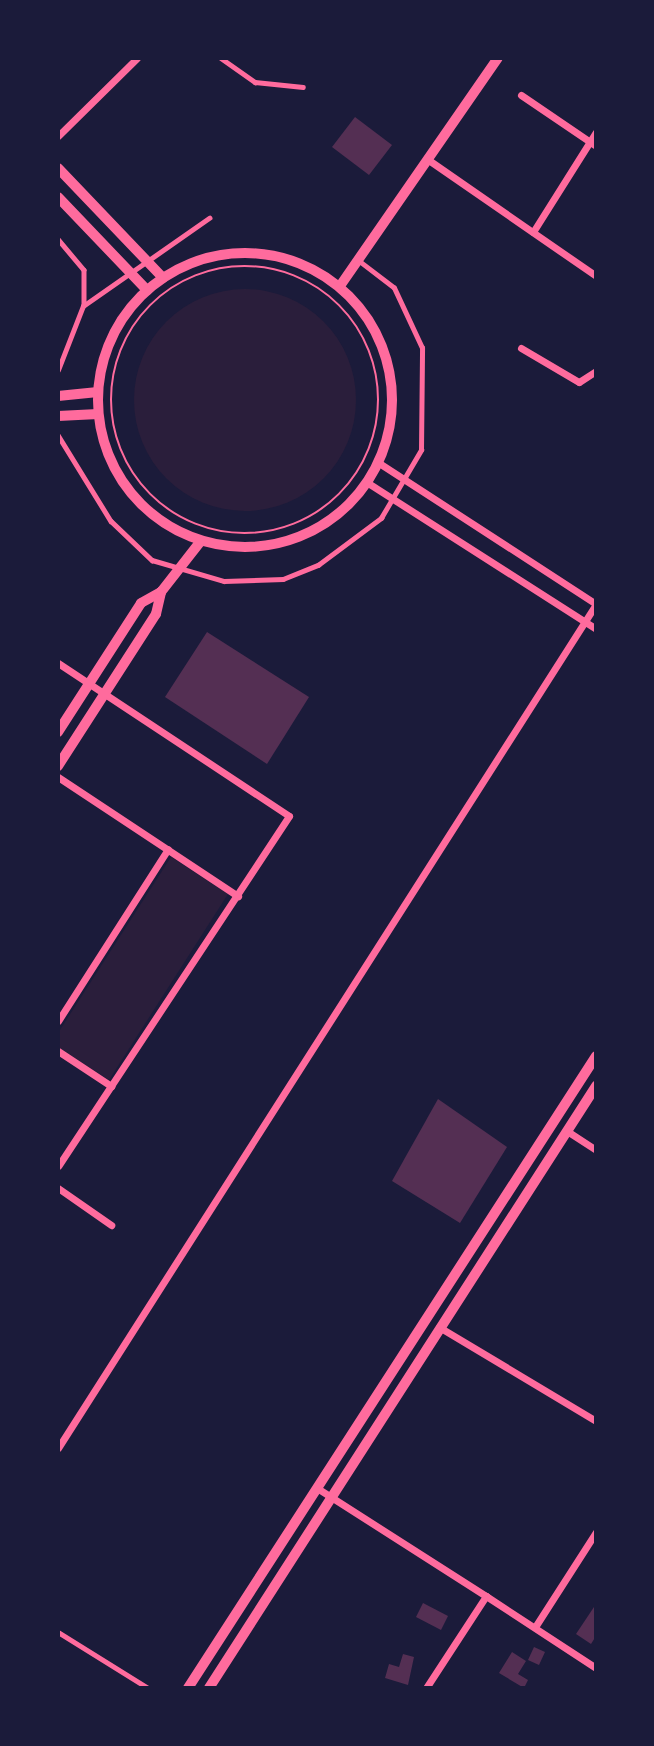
<!DOCTYPE html>
<html>
<head>
<meta charset="utf-8">
<style>
  body { margin:0 }
  #map { position:relative; width:654px; height:1746px; overflow:hidden; background:#1b1b3a; font-family:Figtree,sans-serif }
  div>[style] { position:absolute }
  [style*='--x'] { left:calc(var(--x)*1px); top:calc(var(--y)*1px); width:calc(var(--w)*1px); rotate:calc(var(--a)*1deg) }
  .green>* { inset:0; background:#2a1e3b }
  .round { border-radius:50% }
  .building>* { inset:0; background:#542f53 }
  .path>* { height:2.5px; margin:-1.25px; padding:0 1.25px; transform-origin:1.25px; border-radius:1.25px; background:#ff6b9d }
  .path>.ring { margin:-1.25px; padding:0; box-sizing:content-box; background:none; border:2.5px solid #ff6b9d; border-radius:50% }
  .service>* { height:4.5px; margin:-2.25px; padding:0 2.25px; transform-origin:2.25px; border-radius:2.25px; background:#ff6b9d }
  .minor>* { height:7px; margin:-3.5px; padding:0 3.5px; transform-origin:3.5px; border-radius:3.5px; background:#ff6b9d }
  .tertiary>* { height:10px; margin:-5px; padding:0 5px; transform-origin:5px; border-radius:5px; background:#ff6b9d }
  .tertiary>.ring { margin:-5px; padding:0; box-sizing:content-box; background:none; border:10px solid #ff6b9d; border-radius:50% }
  span { translate:-50% -50%; white-space:nowrap; text-align:center; line-height:1.15; -webkit-text-stroke:7px #1b1b3a; paint-order:stroke }
  .frame { position:absolute; inset:0; border:60px solid #1b1b3a; pointer-events:none }
</style>
</head>
<body>
<div id="map">
  <div class="green">
    <i class="round" style="left:134px;top:289px;width:222px;height:222px"></i>
    <i style="clip-path:polygon(171px 857px,228px 894px,109px 1080px,58px 1047px,58px 1033px)"></i>
  </div>
  <div class="building">
    <i style="clip-path:polygon(355px 117px,392px 145px,369px 175px,332px 147px)"></i>
    <i style="clip-path:polygon(207px 632px,309px 697px,267px 764px,165px 697px)"></i>
    <i style="clip-path:polygon(438px 1099px,507px 1147px,460px 1223px,392px 1181px)"></i>
    <i style="clip-path:polygon(423px 1603px,448px 1616px,441px 1630px,416px 1617px)"></i>
    <i style="clip-path:polygon(596px 1604px,596px 1636px,591px 1644px,576px 1634px)"></i>
    <i style="clip-path:polygon(534px 1647px,545px 1652px,539px 1665px,528px 1660px)"></i>
    <i style="clip-path:polygon(512px 1652px,526px 1661px,518px 1674px,528px 1680px,524px 1688px,499px 1673px)"></i>
    <i style="clip-path:polygon(403px 1654px,414px 1657px,408px 1685px,385px 1678px,389px 1664px,399px 1667px)"></i>
  </div>
  <div class="path">
    <i class="ring" style="left:111px;top:266px;width:265.5px;height:265.5px"></i>
  </div>
  <div class="service">
    <i style="--x:221;--y:58;--w:42;--a:35.2"></i>
    <i style="--x:255;--y:82;--w:48;--a:5.9"></i>
    <i style="--x:58;--y:239;--w:40;--a:50"></i>
    <i style="--x:84;--y:270;--w:35;--a:90"></i>
    <i style="--x:58;--y:370;--w:69;--a:-68.7"></i>
    <i style="--x:83;--y:306;--w:154;--a:-34.9"></i>
    <i style="--x:58;--y:435;--w:101;--a:58.4"></i>
    <i style="--x:111;--y:521;--w:57;--a:43.6"></i>
    <i style="--x:152;--y:560;--w:75;--a:16.3"></i>
    <i style="--x:224;--y:581;--w:59;--a:-1.9"></i>
    <i style="--x:283;--y:579;--w:38;--a:-22"></i>
    <i style="--x:318;--y:565;--w:79;--a:-36.7"></i>
    <i style="--x:381;--y:518;--w:79;--a:-59.5"></i>
    <i style="--x:421;--y:450;--w:102;--a:-89.4"></i>
    <i style="--x:422;--y:348;--w:66;--a:-115"></i>
    <i style="--x:394;--y:288;--w:43;--a:-142.6"></i>
    <i style="--x:58;--y:1632;--w:106;--a:31.9"></i>
  </div>
  <div class="minor">
    <i style="--x:521;--y:95;--w:91;--a:34.2"></i>
    <i style="--x:58;--y:136;--w:111;--a:-44.6"></i>
    <i style="--x:430;--y:161;--w:202;--a:34.7"></i>
    <i style="--x:533;--y:232;--w:118;--a:-57.8"></i>
    <i style="--x:521;--y:348;--w:67;--a:30.4"></i>
    <i style="--x:579;--y:382;--w:20;--a:-33"></i>
    <i style="--x:379;--y:463;--w:259;--a:33"></i>
    <i style="--x:368;--y:483;--w:271;--a:32.6"></i>
    <i style="--x:58;--y:663;--w:277;--a:33.5"></i>
    <i style="--x:289;--y:816;--w:419;--a:123.4"></i>
    <i style="--x:58;--y:777;--w:216;--a:33.5"></i>
    <i style="--x:58;--y:1021;--w:204;--a:-57.4"></i>
    <i style="--x:58;--y:1051;--w:64;--a:33.4"></i>
    <i style="--x:567;--y:1131;--w:35;--a:33"></i>
    <i style="--x:58;--y:1188;--w:65;--a:34.9"></i>
    <i style="--x:439;--y:1327;--w:183;--a:30.9"></i>
    <i style="--x:58;--y:1448;--w:1001;--a:-57.48"></i>
    <i style="--x:317;--y:1488;--w:201;--a:32.6"></i>
    <i style="--x:535;--y:1627;--w:113;--a:-57.3"></i>
    <i style="--x:426;--y:1688;--w:110;--a:-56.9"></i>
    <i style="--x:486;--y:1596;--w:131;--a:33.2"></i>
  </div>
  <div class="tertiary">
    <i style="--x:58;--y:168;--w:152;--a:46.3"></i>
    <i style="--x:58;--y:197;--w:129;--a:46.3"></i>
    <i class="ring" style="left:98px;top:253px;width:284px;height:284px"></i>
    <i style="--x:340;--y:286;--w:277;--a:-55.3"></i>
    <i style="--x:58;--y:396;--w:40;--a:-5.7"></i>
    <i style="--x:58;--y:416;--w:40;--a:-2.9"></i>
    <i style="--x:58;--y:732;--w:153;--a:-57.2"></i>
    <i style="--x:141;--y:603;--w:23;--a:-29"></i>
    <i style="--x:58;--y:766;--w:181;--a:-57.2"></i>
    <i style="--x:156;--y:614;--w:23;--a:-77"></i>
    <i style="--x:161;--y:592;--w:63;--a:-52"></i>
    <i style="--x:188;--y:1688;--w:752;--a:-57.15"></i>
    <i style="--x:209;--y:1688;--w:716;--a:-57.26"></i>
  </div>
  <div class="frame"></div>
</div>
</body>
</html>
